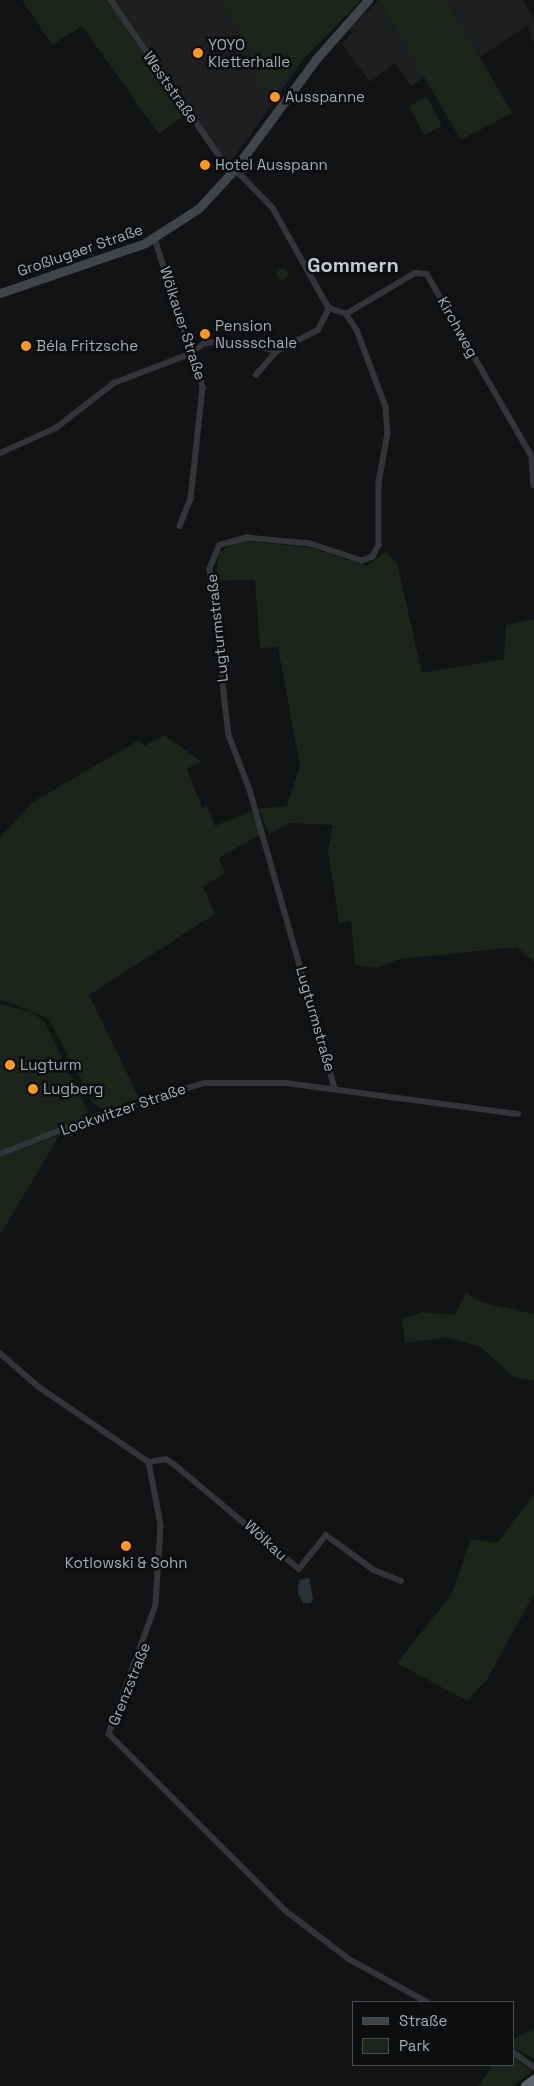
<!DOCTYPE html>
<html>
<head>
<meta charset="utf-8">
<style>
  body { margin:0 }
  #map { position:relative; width:534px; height:2086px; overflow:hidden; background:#121314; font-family:"Space Grotesk",sans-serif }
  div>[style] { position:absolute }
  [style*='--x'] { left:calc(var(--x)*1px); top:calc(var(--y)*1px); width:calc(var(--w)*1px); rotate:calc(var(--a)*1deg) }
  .built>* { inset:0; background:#1e1f21 }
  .green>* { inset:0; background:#1c241c }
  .round { border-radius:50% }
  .water>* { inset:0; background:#283339 }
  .minor>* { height:5.5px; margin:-2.75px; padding:0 2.75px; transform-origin:2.75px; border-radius:2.75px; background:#333539 }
  .secondary>* { height:9px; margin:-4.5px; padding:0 4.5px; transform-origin:4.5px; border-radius:4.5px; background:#41444a }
  .motorway>* { height:11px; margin:-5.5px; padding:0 5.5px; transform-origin:5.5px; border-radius:5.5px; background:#5f646b }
  .dots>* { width:14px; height:14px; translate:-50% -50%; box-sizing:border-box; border:2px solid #0d0e0f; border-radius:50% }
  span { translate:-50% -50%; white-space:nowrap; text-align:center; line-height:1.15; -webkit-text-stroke:5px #0d0e0f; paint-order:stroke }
  .poi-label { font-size:15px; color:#a3abb6 }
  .left { translate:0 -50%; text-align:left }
  .street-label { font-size:15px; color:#a3abb6 }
  .district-label { font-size:20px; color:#c4c9d2; font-weight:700 }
  .legend { position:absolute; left:352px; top:2001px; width:162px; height:65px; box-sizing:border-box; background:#0d0e0f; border:1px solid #494d52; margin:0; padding:6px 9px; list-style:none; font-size:15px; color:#a3abb6 }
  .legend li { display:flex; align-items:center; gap:10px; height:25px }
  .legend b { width:25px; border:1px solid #494d52 }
</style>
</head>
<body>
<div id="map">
  <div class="built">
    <i style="clip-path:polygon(116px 0,263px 0,302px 62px,227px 167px)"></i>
    <i style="clip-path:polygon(379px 0,425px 77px,411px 86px,395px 63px,370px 82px,342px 44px,352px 33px,349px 29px)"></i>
    <i style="clip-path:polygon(447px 0,523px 0,534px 20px,534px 47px,528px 25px,480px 57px)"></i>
  </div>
  <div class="green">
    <i style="clip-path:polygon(22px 0,116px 0,189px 112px,159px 134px,82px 26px,52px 45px)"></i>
    <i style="clip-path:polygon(221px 0,262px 0,287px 39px,263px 0,361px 0,272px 92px,259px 85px,255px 77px,262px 69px,259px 62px)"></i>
    <i style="clip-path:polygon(379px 0,447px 0,512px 113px,461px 140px)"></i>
    <i style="clip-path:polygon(427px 97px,442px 126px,424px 135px,409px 106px)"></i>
    <i class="round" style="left:276px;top:268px;width:12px;height:12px"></i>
    <i style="clip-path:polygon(247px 541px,312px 548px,367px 566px,386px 552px,397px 563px,422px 673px,504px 659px,506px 625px,534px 619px,534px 962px,517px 947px,399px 959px,377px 968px,355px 965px,351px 921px,339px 923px,328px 850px,333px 825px,290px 823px,269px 834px,259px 809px,287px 806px,300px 766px,278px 647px,260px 648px,255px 580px,215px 581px,219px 553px,235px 542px)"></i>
    <i style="clip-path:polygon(164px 735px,201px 761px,187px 769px,202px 808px,207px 806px,215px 826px,251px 811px,261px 834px,219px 858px,225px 873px,203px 887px,215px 914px,89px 995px,139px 1098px,104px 1111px,93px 1103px,48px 1018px,0 999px,0 837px,33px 802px,139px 740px,144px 746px)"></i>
    <i style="clip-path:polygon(0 1004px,32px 1012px,45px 1022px,89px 1114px,86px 1119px,0 1151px)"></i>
    <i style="clip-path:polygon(59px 1135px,48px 1155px,0 1235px,0 1157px)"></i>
    <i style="clip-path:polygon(466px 1293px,481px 1302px,534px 1314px,534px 1381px,514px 1377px,480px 1347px,446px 1337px,405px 1343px,402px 1319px,423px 1312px,455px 1315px)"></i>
    <i style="clip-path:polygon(534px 1494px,534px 1594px,486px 1681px,467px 1701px,397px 1663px,451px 1595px,471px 1539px,497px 1543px)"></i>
    <i style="clip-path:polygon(534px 2029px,534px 2059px,513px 2048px,513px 2039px)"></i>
    <i style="clip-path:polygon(513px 2057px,532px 2072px,512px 2086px,478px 2086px,493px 2065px,513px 2065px)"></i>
  </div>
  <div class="water">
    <i style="clip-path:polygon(309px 1578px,313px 1598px,311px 1603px,303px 1603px,298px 1593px,299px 1580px)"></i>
  </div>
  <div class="minor">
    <i style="--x:111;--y:0;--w:203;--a:55.2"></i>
    <i style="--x:227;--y:167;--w:16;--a:30"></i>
    <i style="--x:241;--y:175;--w:46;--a:45.9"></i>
    <i style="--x:273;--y:208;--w:115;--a:60.8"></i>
    <i style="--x:329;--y:308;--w:18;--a:19"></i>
    <i style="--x:346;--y:314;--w:19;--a:55"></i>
    <i style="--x:357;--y:330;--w:82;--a:69.4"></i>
    <i style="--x:386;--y:407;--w:26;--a:86"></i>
    <i style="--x:388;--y:433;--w:51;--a:100.2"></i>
    <i style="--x:379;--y:483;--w:62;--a:90"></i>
    <i style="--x:379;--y:545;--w:13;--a:117"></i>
    <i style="--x:373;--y:557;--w:12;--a:160"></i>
    <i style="--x:362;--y:561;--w:55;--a:-161.9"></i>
    <i style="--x:310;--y:544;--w:63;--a:-174.6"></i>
    <i style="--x:247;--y:538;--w:28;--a:165"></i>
    <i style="--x:220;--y:545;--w:26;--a:113"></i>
    <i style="--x:210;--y:569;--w:167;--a:83.5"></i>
    <i style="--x:229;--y:735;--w:59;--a:69.1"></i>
    <i style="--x:250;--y:790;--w:311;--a:74.1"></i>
    <i style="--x:155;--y:239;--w:156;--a:72"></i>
    <i style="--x:203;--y:387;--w:113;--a:96.1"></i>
    <i style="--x:191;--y:499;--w:29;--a:112"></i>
    <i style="--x:346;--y:314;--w:80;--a:-30.7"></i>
    <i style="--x:415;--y:273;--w:12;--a:5"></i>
    <i style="--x:427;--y:274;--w:215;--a:60.1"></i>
    <i style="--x:256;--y:375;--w:32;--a:-49"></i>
    <i style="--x:277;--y:351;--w:46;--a:-27.1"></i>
    <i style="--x:318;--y:330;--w:25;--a:-63"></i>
    <i style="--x:0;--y:453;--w:61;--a:-24.1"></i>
    <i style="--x:56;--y:428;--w:73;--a:-37.8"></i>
    <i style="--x:114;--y:383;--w:78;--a:-21"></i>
    <i style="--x:187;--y:355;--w:22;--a:-34"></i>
    <i style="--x:205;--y:343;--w:30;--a:-4"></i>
    <i style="--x:235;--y:341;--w:43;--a:13.4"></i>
    <i style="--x:532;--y:459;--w:26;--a:86"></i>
    <i style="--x:0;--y:1154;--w:104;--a:-21.4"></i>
    <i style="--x:97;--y:1116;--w:112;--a:-17.1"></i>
    <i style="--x:204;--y:1083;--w:82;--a:0"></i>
    <i style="--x:286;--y:1083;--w:234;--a:7.6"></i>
    <i style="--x:0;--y:1353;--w:52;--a:41.1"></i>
    <i style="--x:39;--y:1387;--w:133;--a:34.3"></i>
    <i style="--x:149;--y:1462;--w:64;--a:79.2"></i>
    <i style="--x:161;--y:1525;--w:80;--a:93.6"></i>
    <i style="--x:156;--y:1605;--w:137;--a:110"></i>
    <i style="--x:109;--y:1734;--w:250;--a:45"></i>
    <i style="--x:286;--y:1911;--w:79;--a:37.3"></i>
    <i style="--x:349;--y:1959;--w:89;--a:28.9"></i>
    <i style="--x:149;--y:1462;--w:17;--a:-10"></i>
    <i style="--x:166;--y:1459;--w:9;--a:32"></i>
    <i style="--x:174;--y:1464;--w:163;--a:40"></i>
    <i style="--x:299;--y:1569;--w:43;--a:-51.5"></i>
    <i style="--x:326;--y:1535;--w:59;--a:36.1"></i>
    <i style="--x:374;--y:1570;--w:29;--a:22"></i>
    <i style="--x:513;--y:2052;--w:26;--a:36"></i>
  </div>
  <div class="secondary">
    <i style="--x:0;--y:293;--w:153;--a:-19"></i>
    <i style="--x:145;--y:243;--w:64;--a:-32.9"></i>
    <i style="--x:199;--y:208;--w:52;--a:-47.4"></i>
    <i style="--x:234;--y:170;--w:138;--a:-53.5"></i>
    <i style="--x:316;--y:59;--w:79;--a:-48.6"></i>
  </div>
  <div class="motorway">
    <i style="--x:526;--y:2086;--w:10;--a:-37"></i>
  </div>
  <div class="dots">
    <i style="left:198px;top:53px;background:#ff9720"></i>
    <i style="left:275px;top:97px;background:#ff9720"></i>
    <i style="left:205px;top:165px;background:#ff9720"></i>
    <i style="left:205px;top:334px;background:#ff9720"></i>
    <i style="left:26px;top:346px;background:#ff9720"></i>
    <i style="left:10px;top:1065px;background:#ff9720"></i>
    <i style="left:33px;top:1089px;background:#ff9720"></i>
    <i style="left:126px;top:1546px;background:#ff9720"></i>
  </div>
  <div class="poi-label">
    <span class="left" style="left:208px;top:53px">YOYO<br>Kletterhalle</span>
    <span class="left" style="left:285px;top:97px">Ausspanne</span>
    <span class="left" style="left:215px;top:165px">Hotel Ausspann</span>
    <span class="left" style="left:215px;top:334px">Pension<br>Nussschale</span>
    <span class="left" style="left:36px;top:346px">Béla Fritzsche</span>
    <span class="left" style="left:20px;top:1065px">Lugturm</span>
    <span class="left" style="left:43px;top:1089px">Lugberg</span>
    <span style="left:126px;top:1563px">Kotlowski &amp; Sohn</span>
  </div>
  <div class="street-label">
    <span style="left:171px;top:87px;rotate:55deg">Weststraße</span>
    <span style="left:80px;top:250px;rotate:-19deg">Großlugaer Straße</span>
    <span style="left:183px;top:323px;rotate:72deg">Wölkauer Straße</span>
    <span style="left:458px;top:327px;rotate:61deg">Kirchweg</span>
    <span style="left:217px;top:628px;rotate:-96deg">Lugturmstraße</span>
    <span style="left:316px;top:1019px;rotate:74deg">Lugturmstraße</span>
    <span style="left:123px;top:1109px;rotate:-19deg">Lockwitzer Straße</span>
    <span style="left:266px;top:1540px;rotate:43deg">Wölkau</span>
    <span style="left:129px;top:1684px;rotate:-68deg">Grenzstraße</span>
  </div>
  <div class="district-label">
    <span style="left:353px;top:265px">Gommern</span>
  </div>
  <ul class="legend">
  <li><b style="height:6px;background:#41444a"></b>Straße</li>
  <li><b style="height:14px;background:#1c241c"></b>Park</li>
  </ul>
</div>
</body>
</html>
